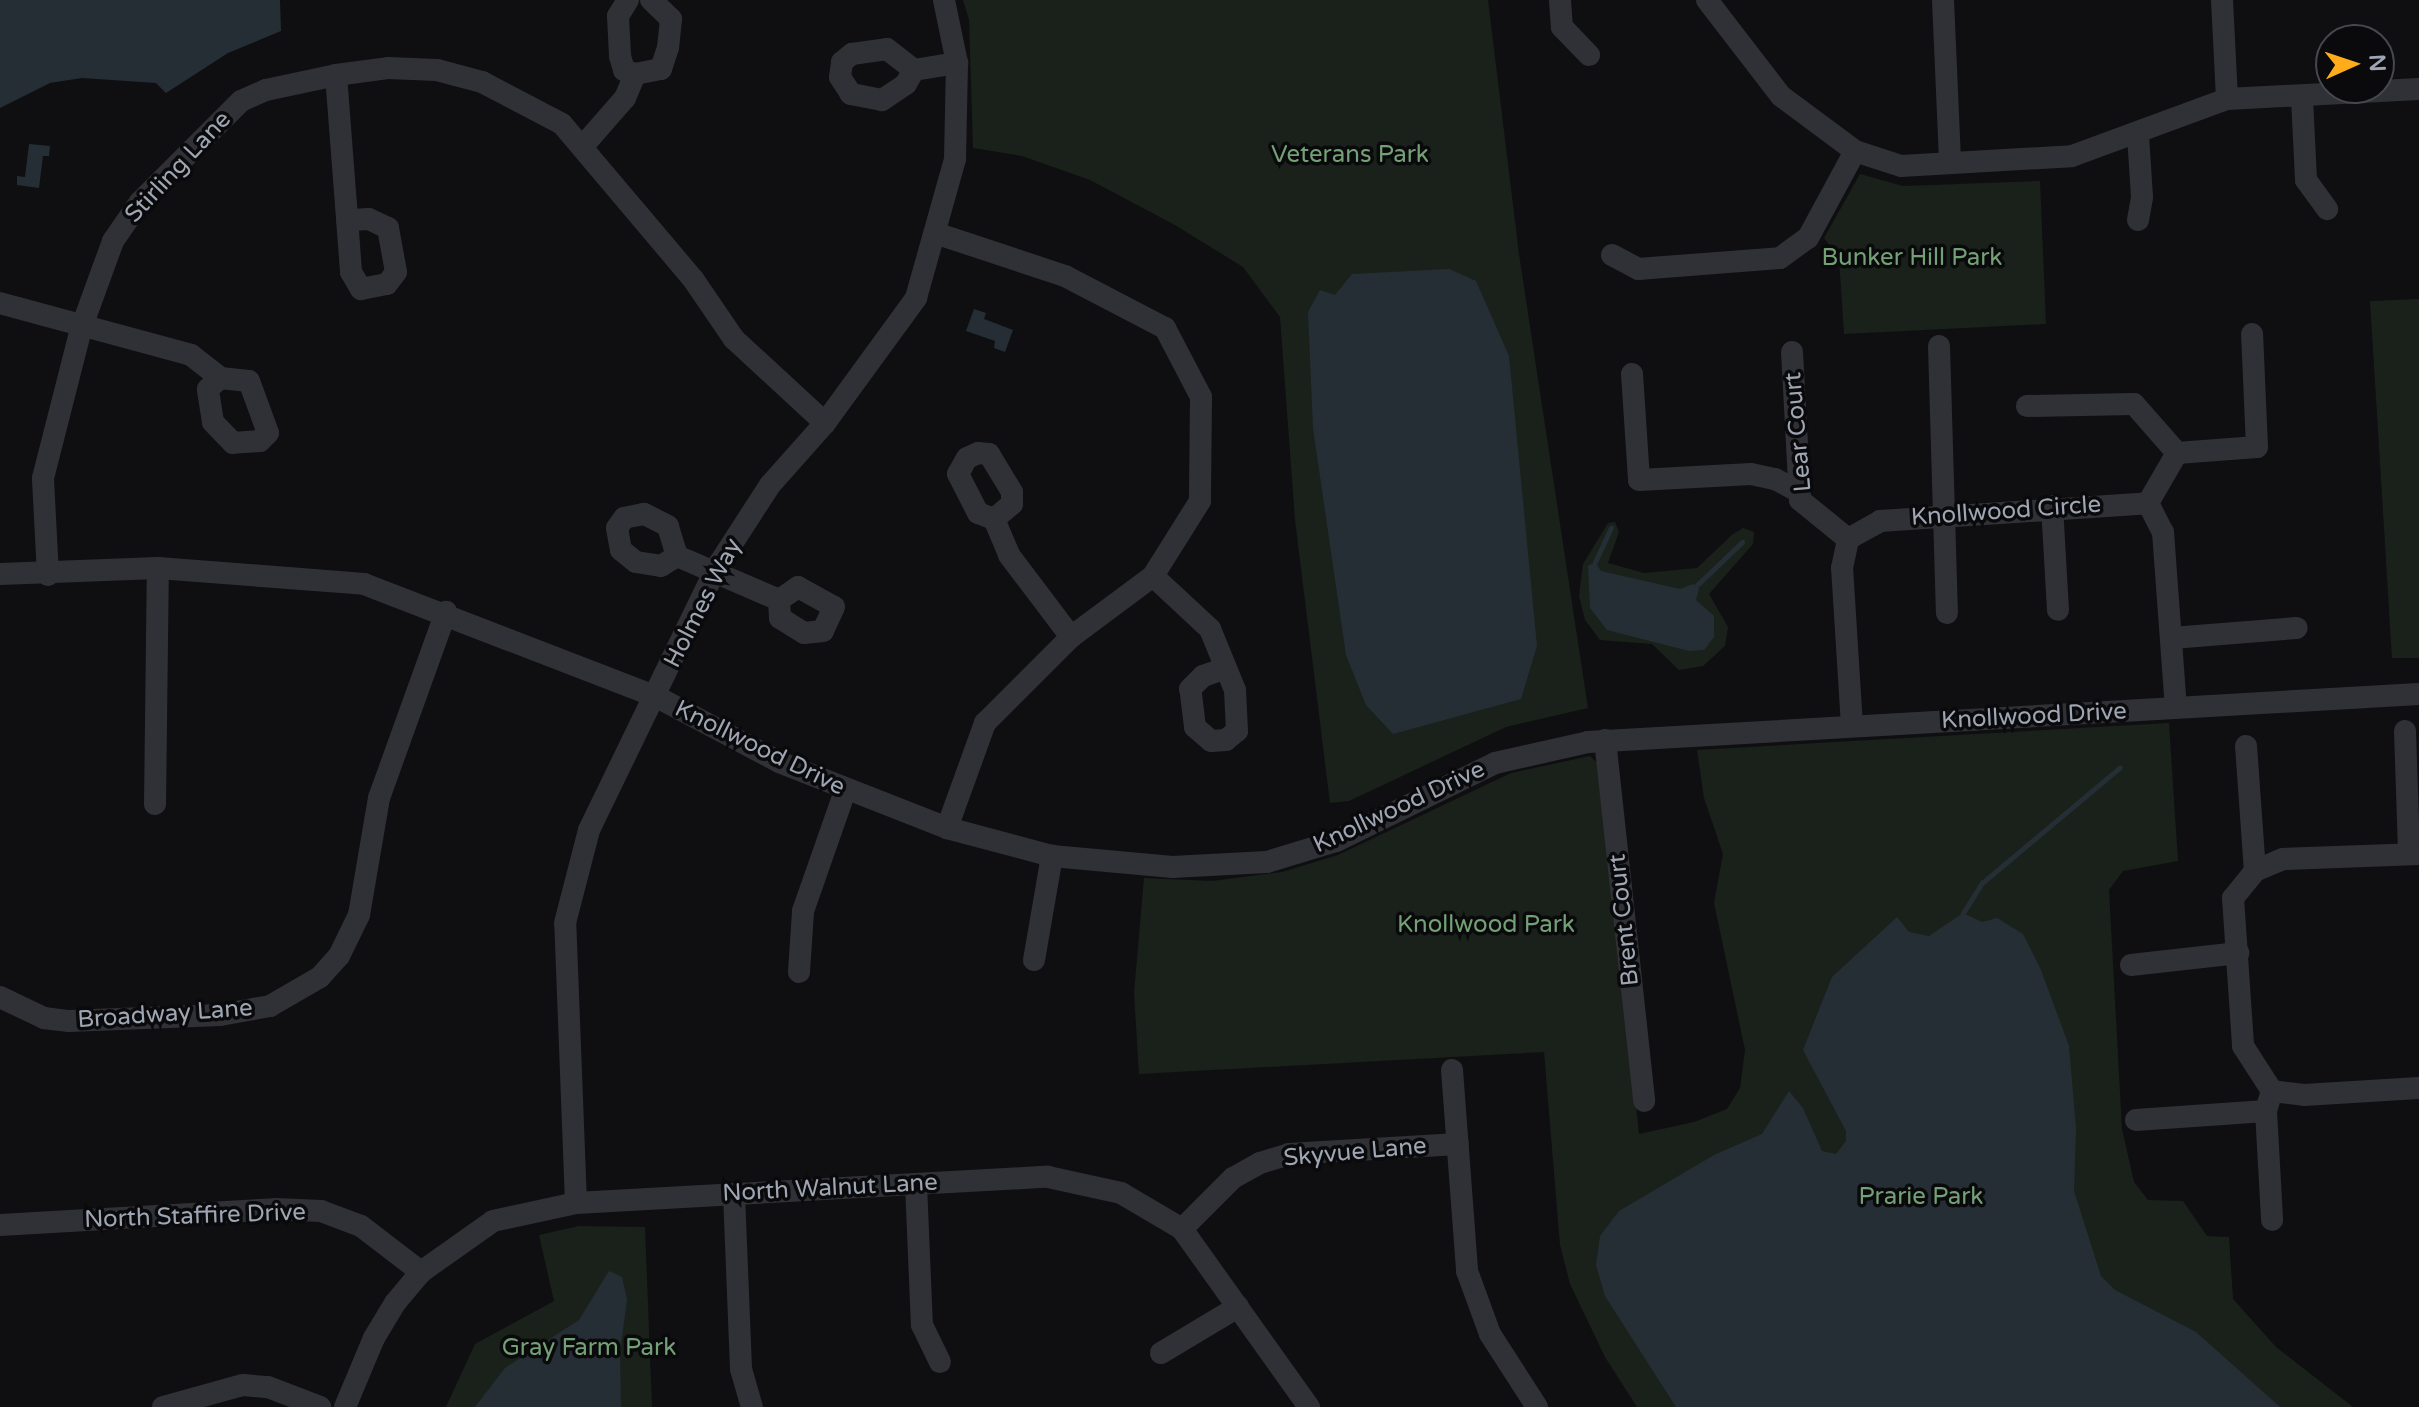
<!DOCTYPE html>
<html>
<head>
<meta charset="utf-8">
<style>
  body { margin:0 }
  #map { position:relative; width:2419px; height:1407px; overflow:hidden; background:#0f0f11; font-family:"Varela Round",sans-serif }
  div>[style] { position:absolute }
  [style*='--x'] { left:calc(var(--x)*1px); top:calc(var(--y)*1px); width:calc(var(--w)*1px); rotate:calc(var(--a)*1deg) }
  .green>* { inset:0; background:#19211a }
  .water>* { inset:0; background:#252e35 }
  .stream>* { height:5px; margin:-2.5px; padding:0 2.5px; transform-origin:2.5px; border-radius:2.5px; background:#252e35 }
  .minor>* { height:22px; margin:-11px; padding:0 11px; transform-origin:11px; border-radius:11px; background:#303136 }
  span { translate:-50% -50%; white-space:nowrap; text-align:center; line-height:1.15; -webkit-text-stroke:7px #0a0a0c; paint-order:stroke }
  .park-label { font-size:24px; color:#74a076 }
  .street-label { font-size:24px; color:#9fa6b3 }
  .north { position:absolute; left:2315px; top:24px; width:80px; height:80px; box-sizing:border-box; background:#0a0a0c; border:2px solid #46484f; border-radius:50%; rotate:87deg; font-size:22px; font-weight:700; line-height:32px; text-align:center; color:#9fa6b3 }
  .north::after { content:''; display:block; margin:auto; width:28px; height:36px; background:#feac1a; clip-path:polygon(50% 0,100% 100%,50% 72%,0 100%) }
</style>
</head>
<body>
<div id="map">
  <div class="green">
    <i style="clip-path:polygon(963px 0,1488px 0,1519px 254px,1588px 708px,1506px 727px,1349px 801px,1330px 803px,1295px 520px,1280px 317px,1243px 267px,1175px 225px,1090px 180px,1022px 156px,973px 148px,969px 20px)"></i>
    <i style="clip-path:polygon(1860px 174px,1903px 186px,2040px 181px,2046px 324px,1844px 334px,1839px 258px,1824px 238px)"></i>
    <i style="clip-path:polygon(2419px 299px,2419px 658px,2392px 658px,2370px 301px)"></i>
    <i style="clip-path:polygon(1615px 522px,1619px 532px,1608px 563px,1644px 573px,1697px 568px,1733px 534px,1743px 528px,1754px 532px,1753px 544px,1709px 594px,1728px 627px,1725px 646px,1703px 666px,1679px 670px,1652px 644px,1600px 640px,1585px 620px,1579px 596px,1583px 564px,1608px 523px)"></i>
    <i style="clip-path:polygon(2169px 723px,2178px 861px,2123px 871px,2109px 890px,2122px 1129px,2134px 1182px,2148px 1200px,2183px 1201px,2207px 1236px,2229px 1237px,2233px 1299px,2276px 1347px,2353px 1407px,1637px 1407px,1605px 1357px,1570px 1284px,1560px 1245px,1544px 1052px,1139px 1074px,1134px 993px,1144px 878px,1212px 881px,1282px 872px,1338px 855px,1511px 773px,1590px 756px,1600px 766px,1639px 1134px,1694px 1122px,1727px 1109px,1740px 1088px,1745px 1050px,1714px 903px,1723px 854px,1704px 798px,1697px 750px)"></i>
    <i style="clip-path:polygon(579px 1226px,645px 1227px,652px 1407px,446px 1407px,475px 1344px,554px 1301px,539px 1235px)"></i>
  </div>
  <div class="water">
    <i style="clip-path:polygon(0 0,280px 0,281px 31px,228px 53px,166px 93px,156px 83px,82px 78px,50px 83px,0 108px)"></i>
    <i style="clip-path:polygon(29px 144px,50px 146px,49px 156px,43px 156px,39px 188px,17px 185px,17px 176px,25px 177px)"></i>
    <i style="clip-path:polygon(1449px 269px,1476px 281px,1509px 356px,1537px 646px,1521px 699px,1393px 734px,1366px 705px,1346px 655px,1313px 428px,1308px 312px,1320px 290px,1335px 295px,1352px 274px)"></i>
    <i style="clip-path:polygon(974px 309px,986px 313px,984px 319px,1013px 330px,1005px 352px,994px 348px,995px 341px,966px 331px)"></i>
    <i style="clip-path:polygon(1595px 562px,1601px 571px,1680px 589px,1693px 584px,1699px 589px,1696px 600px,1714px 616px,1714px 637px,1704px 650px,1689px 651px,1607px 630px,1590px 608px,1588px 566px)"></i>
    <i style="clip-path:polygon(1963px 913px,1982px 922px,1997px 918px,2023px 934px,2041px 970px,2069px 1046px,2076px 1128px,2074px 1191px,2101px 1276px,2115px 1290px,2196px 1332px,2280px 1407px,1676px 1407px,1605px 1296px,1596px 1265px,1600px 1236px,1619px 1211px,1714px 1155px,1762px 1134px,1789px 1091px,1803px 1108px,1822px 1151px,1836px 1154px,1846px 1141px,1846px 1131px,1803px 1050px,1832px 977px,1897px 917px,1909px 932px,1929px 936px)"></i>
    <i style="clip-path:polygon(609px 1271px,622px 1277px,627px 1300px,620px 1352px,621px 1407px,475px 1407px,505px 1368px,579px 1320px)"></i>
  </div>
  <div class="stream">
    <i style="--x:1595;--y:562;--w:38;--a:-65"></i>
    <i style="--x:1696;--y:586;--w:64;--a:-43.7"></i>
    <i style="--x:1963;--y:913;--w:36;--a:-58"></i>
    <i style="--x:1982;--y:883;--w:180;--a:-40"></i>
  </div>
  <div class="minor">
    <i style="--x:628;--y:0;--w:19;--a:122"></i>
    <i style="--x:618;--y:16;--w:40;--a:87.1"></i>
    <i style="--x:620;--y:56;--w:15;--a:74"></i>
    <i style="--x:624;--y:70;--w:12;--a:20"></i>
    <i style="--x:635;--y:74;--w:26;--a:-11"></i>
    <i style="--x:661;--y:69;--w:22;--a:-72"></i>
    <i style="--x:668;--y:48;--w:29;--a:-84"></i>
    <i style="--x:671;--y:19;--w:28;--a:-136"></i>
    <i style="--x:1560;--y:0;--w:27;--a:86"></i>
    <i style="--x:1562;--y:27;--w:39;--a:46"></i>
    <i style="--x:1707;--y:0;--w:121;--a:52.4"></i>
    <i style="--x:1781;--y:96;--w:92;--a:36.6"></i>
    <i style="--x:1855;--y:151;--w:48;--a:18.1"></i>
    <i style="--x:1901;--y:166;--w:171;--a:-3.3"></i>
    <i style="--x:2072;--y:156;--w:165;--a:-20.2"></i>
    <i style="--x:2227;--y:99;--w:192;--a:-3"></i>
    <i style="--x:1943;--y:0;--w:163;--a:87.5"></i>
    <i style="--x:2222;--y:0;--w:99;--a:87.1"></i>
    <i style="--x:887;--y:49;--w:34;--a:38"></i>
    <i style="--x:914;--y:70;--w:16;--a:120"></i>
    <i style="--x:906;--y:84;--w:29;--a:146"></i>
    <i style="--x:882;--y:100;--w:32;--a:-169"></i>
    <i style="--x:851;--y:94;--w:20;--a:-123"></i>
    <i style="--x:840;--y:77;--w:15;--a:-82"></i>
    <i style="--x:842;--y:62;--w:13;--a:-39"></i>
    <i style="--x:852;--y:54;--w:35;--a:-8"></i>
    <i style="--x:914;--y:70;--w:44;--a:-9.2"></i>
    <i style="--x:336;--y:75;--w:130;--a:85.6"></i>
    <i style="--x:346;--y:205;--w:67;--a:85.7"></i>
    <i style="--x:351;--y:272;--w:20;--a:60"></i>
    <i style="--x:361;--y:289;--w:26;--a:-11"></i>
    <i style="--x:387;--y:284;--w:15;--a:-53"></i>
    <i style="--x:396;--y:272;--w:45;--a:-100.3"></i>
    <i style="--x:388;--y:228;--w:21;--a:-155"></i>
    <i style="--x:369;--y:219;--w:22;--a:177"></i>
    <i style="--x:2302;--y:98;--w:82;--a:87.2"></i>
    <i style="--x:2306;--y:180;--w:36;--a:54"></i>
    <i style="--x:583;--y:146;--w:64;--a:-48.8"></i>
    <i style="--x:625;--y:98;--w:26;--a:-67"></i>
    <i style="--x:2138;--y:220;--w:23;--a:-80"></i>
    <i style="--x:2142;--y:197;--w:62;--a:-93.7"></i>
    <i style="--x:938;--y:234;--w:134;--a:18.3"></i>
    <i style="--x:1065;--y:276;--w:113;--a:27.5"></i>
    <i style="--x:1165;--y:328;--w:78;--a:62.4"></i>
    <i style="--x:1201;--y:397;--w:104;--a:90.6"></i>
    <i style="--x:1200;--y:501;--w:89;--a:122.1"></i>
    <i style="--x:1153;--y:576;--w:102;--a:143.4"></i>
    <i style="--x:1071;--y:637;--w:122;--a:135"></i>
    <i style="--x:985;--y:723;--w:112;--a:109.9"></i>
    <i style="--x:1612;--y:255;--w:30;--a:28"></i>
    <i style="--x:1638;--y:269;--w:142;--a:-4.4"></i>
    <i style="--x:1780;--y:258;--w:34;--a:-36"></i>
    <i style="--x:1808;--y:238;--w:99;--a:-61.6"></i>
    <i style="--x:0;--y:303;--w:198;--a:15.2"></i>
    <i style="--x:191;--y:355;--w:37;--a:38"></i>
    <i style="--x:220;--y:378;--w:29;--a:6"></i>
    <i style="--x:249;--y:381;--w:55;--a:69.9"></i>
    <i style="--x:268;--y:433;--w:11;--a:135"></i>
    <i style="--x:260;--y:441;--w:27;--a:176"></i>
    <i style="--x:233;--y:443;--w:29;--a:-134"></i>
    <i style="--x:213;--y:422;--w:33;--a:-99"></i>
    <i style="--x:208;--y:389;--w:16;--a:-43"></i>
    <i style="--x:1939;--y:346;--w:267;--a:88.3"></i>
    <i style="--x:1792;--y:352;--w:148;--a:86.9"></i>
    <i style="--x:1800;--y:500;--w:62;--a:39.1"></i>
    <i style="--x:1632;--y:374;--w:106;--a:86.2"></i>
    <i style="--x:1639;--y:480;--w:112;--a:-3.1"></i>
    <i style="--x:1751;--y:474;--w:25;--a:12"></i>
    <i style="--x:1775;--y:479;--w:27;--a:28"></i>
    <i style="--x:2027;--y:406;--w:107;--a:-1.1"></i>
    <i style="--x:2134;--y:404;--w:65;--a:48.7"></i>
    <i style="--x:978;--y:453;--w:11;--a:5"></i>
    <i style="--x:989;--y:454;--w:44;--a:58.8"></i>
    <i style="--x:1012;--y:492;--w:12;--a:90"></i>
    <i style="--x:1012;--y:504;--w:23;--a:140"></i>
    <i style="--x:994;--y:519;--w:17;--a:-159"></i>
    <i style="--x:978;--y:513;--w:44;--a:-117.1"></i>
    <i style="--x:958;--y:474;--w:18;--a:-61"></i>
    <i style="--x:967;--y:458;--w:12;--a:-24"></i>
    <i style="--x:2177;--y:453;--w:80;--a:-4.3"></i>
    <i style="--x:2257;--y:447;--w:113;--a:-92.5"></i>
    <i style="--x:2148;--y:503;--w:33;--a:63"></i>
    <i style="--x:2163;--y:532;--w:176;--a:85.8"></i>
    <i style="--x:2148;--y:503;--w:58;--a:-59.9"></i>
    <i style="--x:2052;--y:506;--w:104;--a:86.7"></i>
    <i style="--x:994;--y:519;--w:39;--a:67"></i>
    <i style="--x:1009;--y:555;--w:103;--a:52.9"></i>
    <i style="--x:677;--y:556;--w:31;--a:-107"></i>
    <i style="--x:668;--y:526;--w:27;--a:-153"></i>
    <i style="--x:644;--y:514;--w:20;--a:169"></i>
    <i style="--x:624;--y:518;--w:12;--a:125"></i>
    <i style="--x:617;--y:528;--w:22;--a:80"></i>
    <i style="--x:621;--y:550;--w:19;--a:39"></i>
    <i style="--x:636;--y:562;--w:25;--a:9"></i>
    <i style="--x:661;--y:566;--w:19;--a:-32"></i>
    <i style="--x:677;--y:556;--w:111;--a:23.3"></i>
    <i style="--x:0;--y:574;--w:158;--a:-2.2"></i>
    <i style="--x:158;--y:568;--w:207;--a:4.4"></i>
    <i style="--x:364;--y:584;--w:314;--a:21.1"></i>
    <i style="--x:657;--y:697;--w:138;--a:28"></i>
    <i style="--x:779;--y:762;--w:180;--a:21.4"></i>
    <i style="--x:947;--y:828;--w:109;--a:14.9"></i>
    <i style="--x:1052;--y:856;--w:121;--a:5.2"></i>
    <i style="--x:1172;--y:867;--w:95;--a:-3"></i>
    <i style="--x:1267;--y:862;--w:72;--a:-16.9"></i>
    <i style="--x:1336;--y:841;--w:177;--a:-26.1"></i>
    <i style="--x:1495;--y:763;--w:95;--a:-12.7"></i>
    <i style="--x:1588;--y:742;--w:832;--a:-3.31"></i>
    <i style="--x:48;--y:575;--w:97;--a:-93"></i>
    <i style="--x:43;--y:478;--w:154;--a:-75.7"></i>
    <i style="--x:81;--y:329;--w:94;--a:-70"></i>
    <i style="--x:113;--y:241;--w:47;--a:-55.3"></i>
    <i style="--x:140;--y:202;--w:143;--a:-45"></i>
    <i style="--x:241;--y:101;--w:27;--a:-24"></i>
    <i style="--x:266;--y:90;--w:72;--a:-12.1"></i>
    <i style="--x:336;--y:75;--w:52;--a:-7.7"></i>
    <i style="--x:388;--y:68;--w:49;--a:2.3"></i>
    <i style="--x:437;--y:70;--w:47;--a:14.9"></i>
    <i style="--x:482;--y:82;--w:90;--a:27.7"></i>
    <i style="--x:562;--y:124;--w:203;--a:49.8"></i>
    <i style="--x:693;--y:279;--w:73;--a:55.7"></i>
    <i style="--x:734;--y:339;--w:124;--a:42.7"></i>
    <i style="--x:1153;--y:576;--w:78;--a:42.9"></i>
    <i style="--x:1210;--y:629;--w:66;--a:67.7"></i>
    <i style="--x:1235;--y:690;--w:41;--a:87.2"></i>
    <i style="--x:1237;--y:731;--w:14;--a:141"></i>
    <i style="--x:1226;--y:740;--w:15;--a:176"></i>
    <i style="--x:1211;--y:741;--w:21;--a:-139"></i>
    <i style="--x:1195;--y:727;--w:38;--a:-97"></i>
    <i style="--x:1190;--y:689;--w:18;--a:-45"></i>
    <i style="--x:1203;--y:676;--w:24;--a:-19"></i>
    <i style="--x:798;--y:587;--w:41;--a:29.1"></i>
    <i style="--x:834;--y:607;--w:26;--a:115"></i>
    <i style="--x:823;--y:631;--w:19;--a:174"></i>
    <i style="--x:804;--y:633;--w:28;--a:-148"></i>
    <i style="--x:780;--y:618;--w:18;--a:-93"></i>
    <i style="--x:779;--y:600;--w:23;--a:-34"></i>
    <i style="--x:2172;--y:638;--w:125;--a:-4.6"></i>
    <i style="--x:1852;--y:726;--w:158;--a:-93.6"></i>
    <i style="--x:1842;--y:568;--w:30;--a:-78"></i>
    <i style="--x:1848;--y:539;--w:37;--a:-29"></i>
    <i style="--x:1880;--y:521;--w:269;--a:-3.8"></i>
    <i style="--x:2405;--y:731;--w:123;--a:88.1"></i>
    <i style="--x:1605;--y:740;--w:363;--a:83.8"></i>
    <i style="--x:2246;--y:746;--w:125;--a:85.9"></i>
    <i style="--x:155;--y:804;--w:236;--a:-89.3"></i>
    <i style="--x:2419;--y:854;--w:136;--a:177.9"></i>
    <i style="--x:2283;--y:859;--w:30;--a:157"></i>
    <i style="--x:2255;--y:871;--w:35;--a:129"></i>
    <i style="--x:2233;--y:898;--w:148;--a:86.1"></i>
    <i style="--x:2243;--y:1046;--w:54;--a:57.2"></i>
    <i style="--x:2272;--y:1091;--w:32;--a:7"></i>
    <i style="--x:2304;--y:1095;--w:115;--a:-3.5"></i>
    <i style="--x:1034;--y:960;--w:106;--a:-80.2"></i>
    <i style="--x:2131;--y:965;--w:108;--a:-6.4"></i>
    <i style="--x:799;--y:972;--w:61;--a:-86.2"></i>
    <i style="--x:803;--y:911;--w:127;--a:-70.7"></i>
    <i style="--x:0;--y:997;--w:49;--a:25.5"></i>
    <i style="--x:44;--y:1018;--w:25;--a:7"></i>
    <i style="--x:69;--y:1021;--w:151;--a:-2.3"></i>
    <i style="--x:220;--y:1015;--w:51;--a:-10.2"></i>
    <i style="--x:270;--y:1006;--w:58;--a:-30.1"></i>
    <i style="--x:320;--y:977;--w:28;--a:-48"></i>
    <i style="--x:339;--y:956;--w:46;--a:-64"></i>
    <i style="--x:359;--y:915;--w:119;--a:-80.3"></i>
    <i style="--x:379;--y:798;--w:198;--a:-70.2"></i>
    <i style="--x:1452;--y:1070;--w:202;--a:85.7"></i>
    <i style="--x:1467;--y:1271;--w:67;--a:69.9"></i>
    <i style="--x:1490;--y:1334;--w:87;--a:57.2"></i>
    <i style="--x:2272;--y:1091;--w:21;--a:107"></i>
    <i style="--x:2266;--y:1111;--w:109;--a:86.8"></i>
    <i style="--x:2136;--y:1120;--w:130;--a:-4"></i>
    <i style="--x:916;--y:1184;--w:141;--a:87.6"></i>
    <i style="--x:922;--y:1325;--w:41;--a:64.1"></i>
    <i style="--x:734;--y:1194;--w:175;--a:87.7"></i>
    <i style="--x:741;--y:1369;--w:40;--a:74"></i>
    <i style="--x:576;--y:1203;--w:280;--a:-92.2"></i>
    <i style="--x:565;--y:923;--w:96;--a:-75.5"></i>
    <i style="--x:589;--y:830;--w:289;--a:-64.1"></i>
    <i style="--x:715;--y:570;--w:101;--a:-57.1"></i>
    <i style="--x:770;--y:485;--w:83;--a:-48.4"></i>
    <i style="--x:825;--y:423;--w:155;--a:-53.9"></i>
    <i style="--x:916;--y:298;--w:144;--a:-74.3"></i>
    <i style="--x:955;--y:159;--w:96;--a:-88.8"></i>
    <i style="--x:957;--y:63;--w:64;--a:-101.7"></i>
    <i style="--x:0;--y:1225;--w:276;--a:-3.3"></i>
    <i style="--x:276;--y:1209;--w:45;--a:2.5"></i>
    <i style="--x:321;--y:1211;--w:43;--a:20.6"></i>
    <i style="--x:361;--y:1226;--w:76;--a:37.5"></i>
    <i style="--x:1182;--y:1229;--w:72;--a:-45"></i>
    <i style="--x:1233;--y:1178;--w:31;--a:-29"></i>
    <i style="--x:1260;--y:1163;--w:30;--a:-17"></i>
    <i style="--x:1289;--y:1154;--w:169;--a:-3.4"></i>
    <i style="--x:1161;--y:1353;--w:90;--a:-30.9"></i>
    <i style="--x:163;--y:1407;--w:83;--a:-15.4"></i>
    <i style="--x:243;--y:1385;--w:25;--a:5"></i>
    <i style="--x:268;--y:1387;--w:56;--a:21"></i>
    <i style="--x:345;--y:1407;--w:75;--a:-67.2"></i>
    <i style="--x:374;--y:1338;--w:41;--a:-59"></i>
    <i style="--x:395;--y:1303;--w:40;--a:-50"></i>
    <i style="--x:421;--y:1272;--w:88;--a:-35.3"></i>
    <i style="--x:493;--y:1221;--w:85;--a:-12.2"></i>
    <i style="--x:576;--y:1203;--w:473;--a:-3.2"></i>
    <i style="--x:1048;--y:1177;--w:75;--a:12.4"></i>
    <i style="--x:1121;--y:1193;--w:71;--a:30.5"></i>
    <i style="--x:1182;--y:1229;--w:219;--a:54.5"></i>
  </div>
  <div class="park-label">
    <span style="left:1350px;top:155px">Veterans Park</span>
    <span style="left:1912px;top:258px">Bunker Hill Park</span>
    <span style="left:1486px;top:925px">Knollwood Park</span>
    <span style="left:1921px;top:1197px">Prarie Park</span>
    <span style="left:589px;top:1348px">Gray Farm Park</span>
  </div>
  <div class="street-label">
    <span style="left:178px;top:167px;rotate:-47deg">Stirling Lane</span>
    <span style="left:1798px;top:432px;rotate:-95deg">Lear Court</span>
    <span style="left:2006px;top:511px;rotate:-4deg">Knollwood Circle</span>
    <span style="left:703px;top:603px;rotate:-63deg">Holmes Way</span>
    <span style="left:2034px;top:716px;rotate:-3deg">Knollwood Drive</span>
    <span style="left:760px;top:748px;rotate:26deg">Knollwood Drive</span>
    <span style="left:1399px;top:807px;rotate:-25deg">Knollwood Drive</span>
    <span style="left:1624px;top:920px;rotate:-96deg">Brent Court</span>
    <span style="left:165px;top:1014px;rotate:-4deg">Broadway Lane</span>
    <span style="left:1355px;top:1152px;rotate:-5deg">Skyvue Lane</span>
    <span style="left:830px;top:1188px;rotate:-3deg">North Walnut Lane</span>
    <span style="left:195px;top:1216px;rotate:-2deg">North Staffire Drive</span>
  </div>
  <div class="north">N</div>
</div>
</body>
</html>
